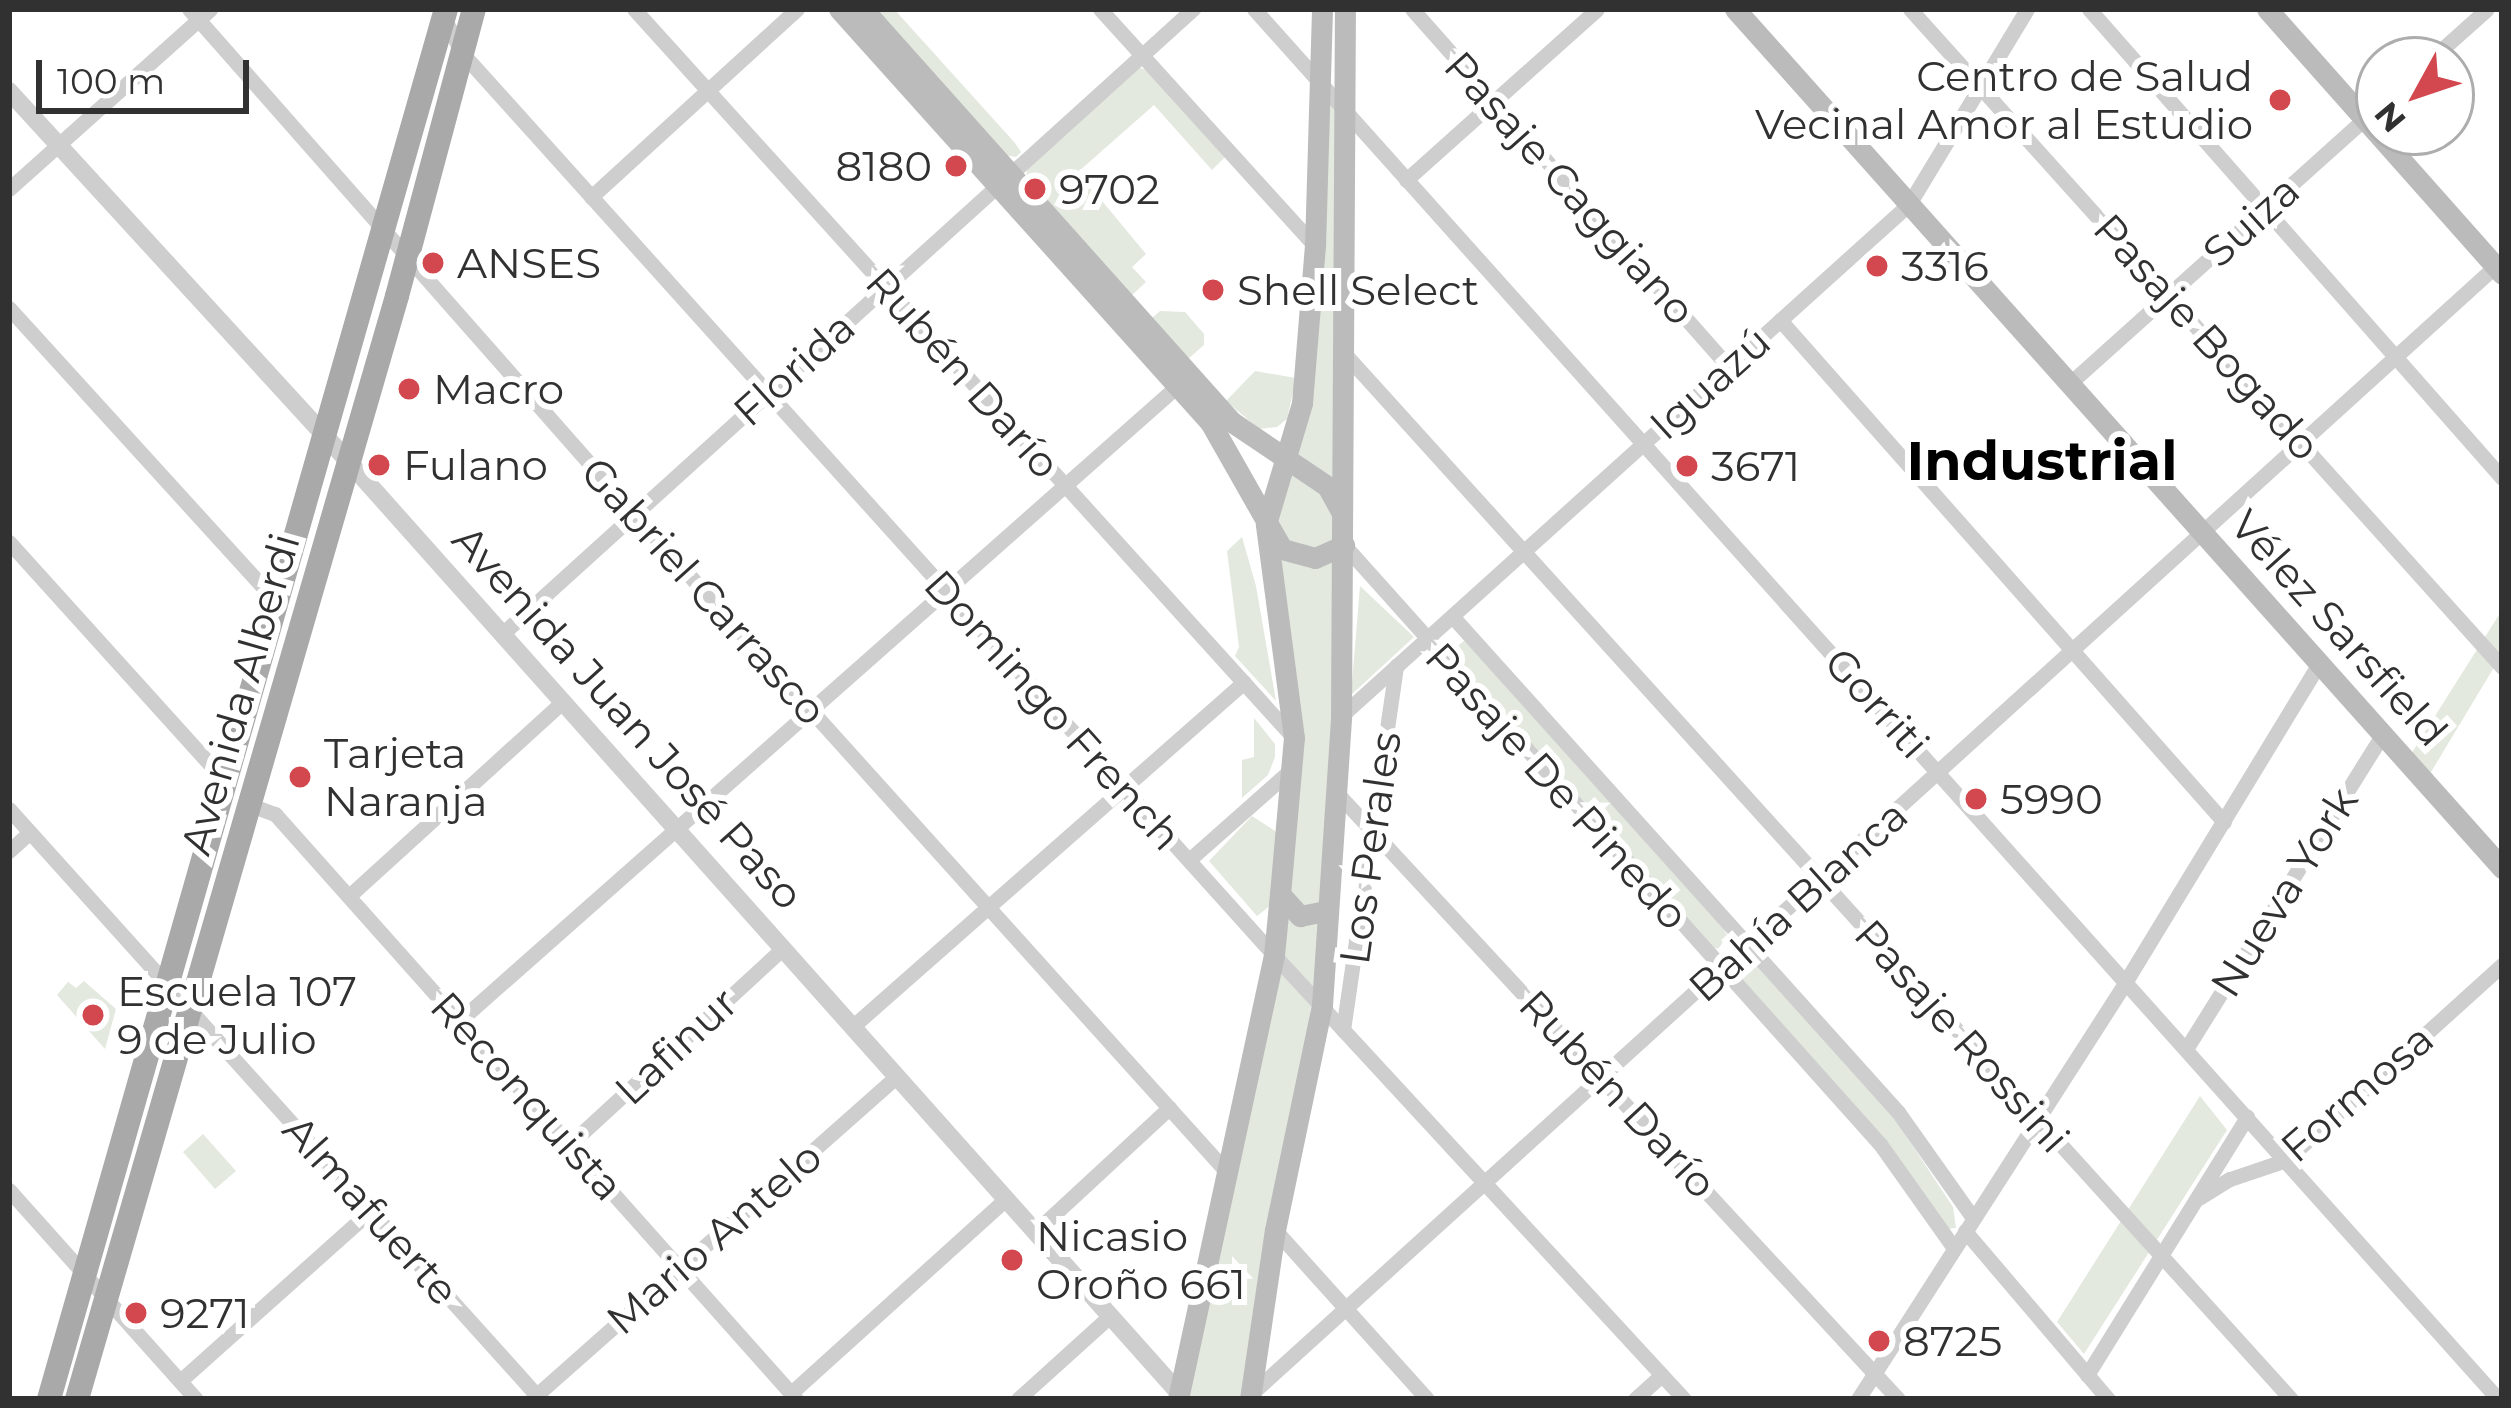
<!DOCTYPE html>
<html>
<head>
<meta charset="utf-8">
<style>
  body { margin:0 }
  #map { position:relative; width:2511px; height:1408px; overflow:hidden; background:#fff; font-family:Montserrat,sans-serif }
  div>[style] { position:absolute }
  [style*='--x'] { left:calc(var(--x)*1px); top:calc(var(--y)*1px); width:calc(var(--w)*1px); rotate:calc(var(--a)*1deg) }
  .green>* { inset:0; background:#e3e9de }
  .minor>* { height:15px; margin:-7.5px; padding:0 7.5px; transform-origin:7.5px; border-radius:7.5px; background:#cecece }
  .tertiary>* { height:18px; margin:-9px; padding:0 9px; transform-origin:9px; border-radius:9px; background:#cecece }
  .secondary>* { height:21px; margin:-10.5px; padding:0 10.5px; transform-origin:10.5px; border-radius:10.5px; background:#bbb }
  .primary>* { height:24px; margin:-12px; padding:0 12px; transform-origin:12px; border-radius:12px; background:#a9a9a9 }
  .dots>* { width:33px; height:33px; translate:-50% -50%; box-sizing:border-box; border:6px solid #fff; border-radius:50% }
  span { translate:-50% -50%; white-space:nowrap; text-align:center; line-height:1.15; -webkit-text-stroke:12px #fff; paint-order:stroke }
  .poi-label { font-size:42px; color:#313131 }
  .right { translate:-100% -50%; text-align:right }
  .left { translate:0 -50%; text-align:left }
  .street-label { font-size:42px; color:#313131 }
  .district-label { font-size:54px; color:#000; font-weight:700 }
  .frame { position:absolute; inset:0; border:12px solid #313131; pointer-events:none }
  .north { position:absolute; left:2355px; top:36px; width:120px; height:120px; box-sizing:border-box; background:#fff; border:3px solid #adadad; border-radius:50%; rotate:230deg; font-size:33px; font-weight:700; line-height:48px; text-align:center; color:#313131 }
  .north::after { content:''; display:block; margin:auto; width:42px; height:54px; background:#d3474f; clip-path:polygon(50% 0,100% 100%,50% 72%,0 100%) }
  .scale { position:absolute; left:36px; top:60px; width:213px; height:54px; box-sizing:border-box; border:6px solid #313131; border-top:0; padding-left:15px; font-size:36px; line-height:42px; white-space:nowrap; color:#313131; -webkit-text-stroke:9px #fff; paint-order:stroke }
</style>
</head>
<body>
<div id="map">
  <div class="green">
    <i style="clip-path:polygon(874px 9px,894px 9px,1015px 143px,1021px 152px,1016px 157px,1004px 155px)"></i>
    <i style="clip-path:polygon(1137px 67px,1150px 71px,1227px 155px,1212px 170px,1154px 105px,1078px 172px,1146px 254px,1132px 267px,1146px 282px,1131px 296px,1026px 179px,1027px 167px)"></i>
    <i style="clip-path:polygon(1320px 84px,1344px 110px,1343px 352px,1326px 911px,1250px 1399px,1185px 1399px,1274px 955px,1293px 768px,1267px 553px,1292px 439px)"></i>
    <i style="clip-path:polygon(1160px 311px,1185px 312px,1204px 334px,1204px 345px,1188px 359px,1151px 319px)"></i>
    <i style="clip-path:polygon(1255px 371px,1296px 378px,1287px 419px,1277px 427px,1259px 429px,1226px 401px)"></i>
    <i style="clip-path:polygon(1242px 537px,1256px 586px,1276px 701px,1235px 656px,1239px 647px,1227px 551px)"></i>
    <i style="clip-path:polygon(1360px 586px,1414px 637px,1351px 695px)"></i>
    <i style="clip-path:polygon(2502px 610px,2502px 654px,2425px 782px,2406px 762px)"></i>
    <i style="clip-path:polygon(1451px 640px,1465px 641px,1723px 928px,1727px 935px,1719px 948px,1713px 949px,1443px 647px)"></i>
    <i style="clip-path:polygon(1254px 718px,1275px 744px,1275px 757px,1268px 775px,1242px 798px,1242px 760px,1254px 757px)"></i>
    <i style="clip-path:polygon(1252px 816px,1278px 833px,1271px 905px,1257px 916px,1209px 861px)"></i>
    <i style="clip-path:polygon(1747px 965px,1757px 966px,1891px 1113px,1953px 1207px,1956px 1228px,1947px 1229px,1741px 979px)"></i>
    <i style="clip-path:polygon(84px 981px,116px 1009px,105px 1049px,57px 995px,68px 982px,76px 988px)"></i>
    <i style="clip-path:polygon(2200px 1096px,2227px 1130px,2084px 1354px,2057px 1322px)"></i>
    <i style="clip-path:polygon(203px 1134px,236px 1171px,215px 1189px,183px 1152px)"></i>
  </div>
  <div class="minor">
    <i style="--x:189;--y:9;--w:673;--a:48.61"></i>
    <i style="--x:634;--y:514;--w:882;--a:47.99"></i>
    <i style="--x:634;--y:9;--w:981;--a:47.85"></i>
    <i style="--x:1100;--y:9;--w:320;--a:47.8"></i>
    <i style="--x:1254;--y:9;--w:1865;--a:48.17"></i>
    <i style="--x:1412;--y:9;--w:478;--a:48.5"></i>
    <i style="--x:1910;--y:9;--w:885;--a:48.02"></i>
    <i style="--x:2089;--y:9;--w:625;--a:48.63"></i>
    <i style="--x:443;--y:16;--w:42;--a:62.8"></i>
    <i style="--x:462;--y:53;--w:1214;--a:48.01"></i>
    <i style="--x:1274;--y:955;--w:604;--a:47.28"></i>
    <i style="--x:2430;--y:60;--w:76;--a:-41.8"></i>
    <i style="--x:1406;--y:180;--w:256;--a:-41.8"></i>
    <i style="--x:9;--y:189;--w:270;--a:-41.8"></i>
    <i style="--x:591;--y:197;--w:279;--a:-42.4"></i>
    <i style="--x:9;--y:308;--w:399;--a:47.7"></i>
    <i style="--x:1780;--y:320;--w:670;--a:48.51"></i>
    <i style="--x:1343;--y:352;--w:1412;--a:47.84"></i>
    <i style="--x:2069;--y:384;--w:416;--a:-41.9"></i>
    <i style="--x:9;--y:542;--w:319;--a:47.9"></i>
    <i style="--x:1344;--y:545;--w:804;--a:48.18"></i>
    <i style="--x:1880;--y:1144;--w:128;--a:54.6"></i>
    <i style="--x:1452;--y:616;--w:667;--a:48.04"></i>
    <i style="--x:1898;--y:1112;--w:130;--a:54.7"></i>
    <i style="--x:502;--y:634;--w:932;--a:-42.13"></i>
    <i style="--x:1341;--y:716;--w:765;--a:-42.03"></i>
    <i style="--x:1909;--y:204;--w:228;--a:-58.8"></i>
    <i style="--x:1336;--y:792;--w:827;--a:47.2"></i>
    <i style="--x:250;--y:805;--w:27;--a:20"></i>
    <i style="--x:275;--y:814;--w:783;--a:48.31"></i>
    <i style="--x:9;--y:809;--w:794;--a:48.01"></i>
    <i style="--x:9;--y:851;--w:28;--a:-42"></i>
    <i style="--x:1189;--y:860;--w:139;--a:-41.5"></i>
    <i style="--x:349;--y:896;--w:288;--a:-42.3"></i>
    <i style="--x:459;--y:1021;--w:966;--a:-41.48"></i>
    <i style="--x:852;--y:1027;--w:522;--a:-41.35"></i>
    <i style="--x:1343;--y:1030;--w:368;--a:-81.7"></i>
    <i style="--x:2186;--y:1049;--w:370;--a:-58"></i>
    <i style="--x:570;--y:1144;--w:288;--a:-42.6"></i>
    <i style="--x:9;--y:1190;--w:280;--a:48.2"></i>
    <i style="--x:2199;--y:1198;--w:36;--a:-32"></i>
    <i style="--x:2230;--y:1179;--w:59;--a:-18.7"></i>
    <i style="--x:2286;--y:1160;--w:291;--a:-42.1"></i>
    <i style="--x:1275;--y:1230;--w:227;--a:48"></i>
    <i style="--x:1965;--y:1231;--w:221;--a:49.6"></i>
    <i style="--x:1035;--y:1232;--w:183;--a:-42.8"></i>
    <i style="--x:2087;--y:1375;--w:304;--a:-58.2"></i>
    <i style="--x:180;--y:1381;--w:256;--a:-41.8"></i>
    <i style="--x:791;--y:1393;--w:290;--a:-42.1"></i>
    <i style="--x:1251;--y:1394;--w:1686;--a:-42.19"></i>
    <i style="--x:532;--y:1399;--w:486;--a:-41.5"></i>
    <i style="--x:1018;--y:1399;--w:124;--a:-42.1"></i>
    <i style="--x:1635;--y:1399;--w:36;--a:-42"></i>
    <i style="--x:1858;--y:1399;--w:497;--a:-57.3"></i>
    <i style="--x:2126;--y:981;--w:371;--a:-58.7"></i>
  </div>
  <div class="tertiary">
    <i style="--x:9;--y:91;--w:502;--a:47.5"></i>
    <i style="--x:348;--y:461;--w:1250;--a:48.28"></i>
  </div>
  <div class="secondary">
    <i style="--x:839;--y:9;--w:555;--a:48.07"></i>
    <i style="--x:1210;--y:422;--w:146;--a:60.4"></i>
    <i style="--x:1282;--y:549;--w:34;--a:15"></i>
    <i style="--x:1315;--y:558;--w:32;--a:-24"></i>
    <i style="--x:863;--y:9;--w:554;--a:48.22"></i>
    <i style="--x:1232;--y:422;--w:115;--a:34"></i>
    <i style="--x:1327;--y:486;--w:29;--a:61"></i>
    <i style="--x:1735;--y:9;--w:1152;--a:48.24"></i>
    <i style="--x:2267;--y:9;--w:354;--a:48.4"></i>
    <i style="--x:1280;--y:894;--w:30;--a:48"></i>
    <i style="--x:1300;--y:916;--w:26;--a:-11"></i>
    <i style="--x:1178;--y:1399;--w:454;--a:-77.8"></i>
    <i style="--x:1274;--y:955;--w:61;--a:-84.4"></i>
    <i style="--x:1280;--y:894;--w:157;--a:-84.9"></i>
    <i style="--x:1294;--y:738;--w:216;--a:-97.5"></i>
    <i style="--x:1266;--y:524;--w:126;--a:-73.4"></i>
    <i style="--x:1302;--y:403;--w:158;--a:-85.3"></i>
    <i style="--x:1315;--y:246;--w:237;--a:-88.3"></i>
    <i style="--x:1250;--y:1399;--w:171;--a:-81.6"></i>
    <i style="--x:1275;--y:1230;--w:230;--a:-78.2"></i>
    <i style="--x:1322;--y:1005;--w:290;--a:-86.2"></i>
    <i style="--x:1341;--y:716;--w:707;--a:-89.68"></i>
  </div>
  <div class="primary">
    <i style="--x:49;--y:1399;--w:1446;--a:-74.06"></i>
    <i style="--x:77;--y:1399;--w:1148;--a:-73.82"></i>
    <i style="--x:397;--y:296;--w:297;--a:-75"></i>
  </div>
  <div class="dots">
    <i style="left:2280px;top:100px;background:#d3474f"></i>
    <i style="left:956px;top:166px;background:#d3474f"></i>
    <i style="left:1035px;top:189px;background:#d3474f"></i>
    <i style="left:433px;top:263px;background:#d3474f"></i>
    <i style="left:1877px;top:266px;background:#d3474f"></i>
    <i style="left:1213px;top:290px;background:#d3474f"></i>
    <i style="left:409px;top:389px;background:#d3474f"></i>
    <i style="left:379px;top:465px;background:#d3474f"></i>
    <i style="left:1687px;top:466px;background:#d3474f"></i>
    <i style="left:300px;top:777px;background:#d3474f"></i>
    <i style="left:1976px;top:799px;background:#d3474f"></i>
    <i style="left:93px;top:1015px;background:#d3474f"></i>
    <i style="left:1012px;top:1260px;background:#d3474f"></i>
    <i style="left:136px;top:1313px;background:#d3474f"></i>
    <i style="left:1879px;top:1341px;background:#d3474f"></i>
  </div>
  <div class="poi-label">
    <span class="right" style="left:2253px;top:100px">Centro de Salud<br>Vecinal Amor al Estudio</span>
    <span class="right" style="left:932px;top:166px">8180</span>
    <span class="left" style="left:1059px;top:189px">9702</span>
    <span class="left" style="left:457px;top:263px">ANSES</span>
    <span class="left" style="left:1901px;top:266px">3316</span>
    <span class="left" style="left:1237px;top:290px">Shell Select</span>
    <span class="left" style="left:433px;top:389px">Macro</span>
    <span class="left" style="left:403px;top:465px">Fulano</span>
    <span class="left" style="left:1711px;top:466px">3671</span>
    <span class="left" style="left:324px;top:777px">Tarjeta<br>Naranja</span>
    <span class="left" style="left:2000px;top:799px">5990</span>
    <span class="left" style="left:117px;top:1015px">Escuela 107<br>9 de Julio</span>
    <span class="left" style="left:1036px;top:1260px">Nicasio<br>Oroño 661</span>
    <span class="left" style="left:160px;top:1313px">9271</span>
    <span class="left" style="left:1903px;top:1341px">8725</span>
  </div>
  <div class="street-label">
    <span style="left:1570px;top:188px;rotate:48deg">Pasaje Caggiano</span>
    <span style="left:2251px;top:221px;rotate:-42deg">Suiza</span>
    <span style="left:2207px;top:337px;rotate:48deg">Pasaje Bogado</span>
    <span style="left:794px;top:369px;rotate:-42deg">Florida</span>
    <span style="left:963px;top:373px;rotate:48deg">Rubén Darío</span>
    <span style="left:1710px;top:383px;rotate:-42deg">Iguazú</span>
    <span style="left:704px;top:591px;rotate:48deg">Gabriel Carrasco</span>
    <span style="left:2339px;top:628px;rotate:48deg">Vélez Sarsfield</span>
    <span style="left:240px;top:694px;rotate:-74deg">Avenida Alberdi</span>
    <span style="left:1877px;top:703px;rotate:48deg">Gorriti</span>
    <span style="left:1053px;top:710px;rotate:48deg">Domingo French</span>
    <span style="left:628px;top:717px;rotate:48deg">Avenida Juan José Paso</span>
    <span style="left:1557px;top:786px;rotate:48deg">Pasaje De Pinedo</span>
    <span style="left:1370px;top:848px;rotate:-82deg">Los Perales</span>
    <span style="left:2284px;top:892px;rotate:-58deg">Nueva York</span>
    <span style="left:1798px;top:901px;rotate:-42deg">Bahía Blanca</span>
    <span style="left:1962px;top:1036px;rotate:48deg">Pasaje Rossini</span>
    <span style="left:676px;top:1046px;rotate:-43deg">Lafinur</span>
    <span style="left:2357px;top:1093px;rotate:-41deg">Formosa</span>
    <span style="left:1618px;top:1094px;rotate:47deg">Rubén Darío</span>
    <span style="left:527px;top:1096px;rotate:48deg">Reconquista</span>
    <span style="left:371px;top:1210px;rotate:48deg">Almafuerte</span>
    <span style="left:714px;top:1238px;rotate:-41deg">Mario Antelo</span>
  </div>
  <div class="district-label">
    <span style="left:2042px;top:461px">Industrial</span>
  </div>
  <div class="frame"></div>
  <div class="north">N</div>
  <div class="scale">100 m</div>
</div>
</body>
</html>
